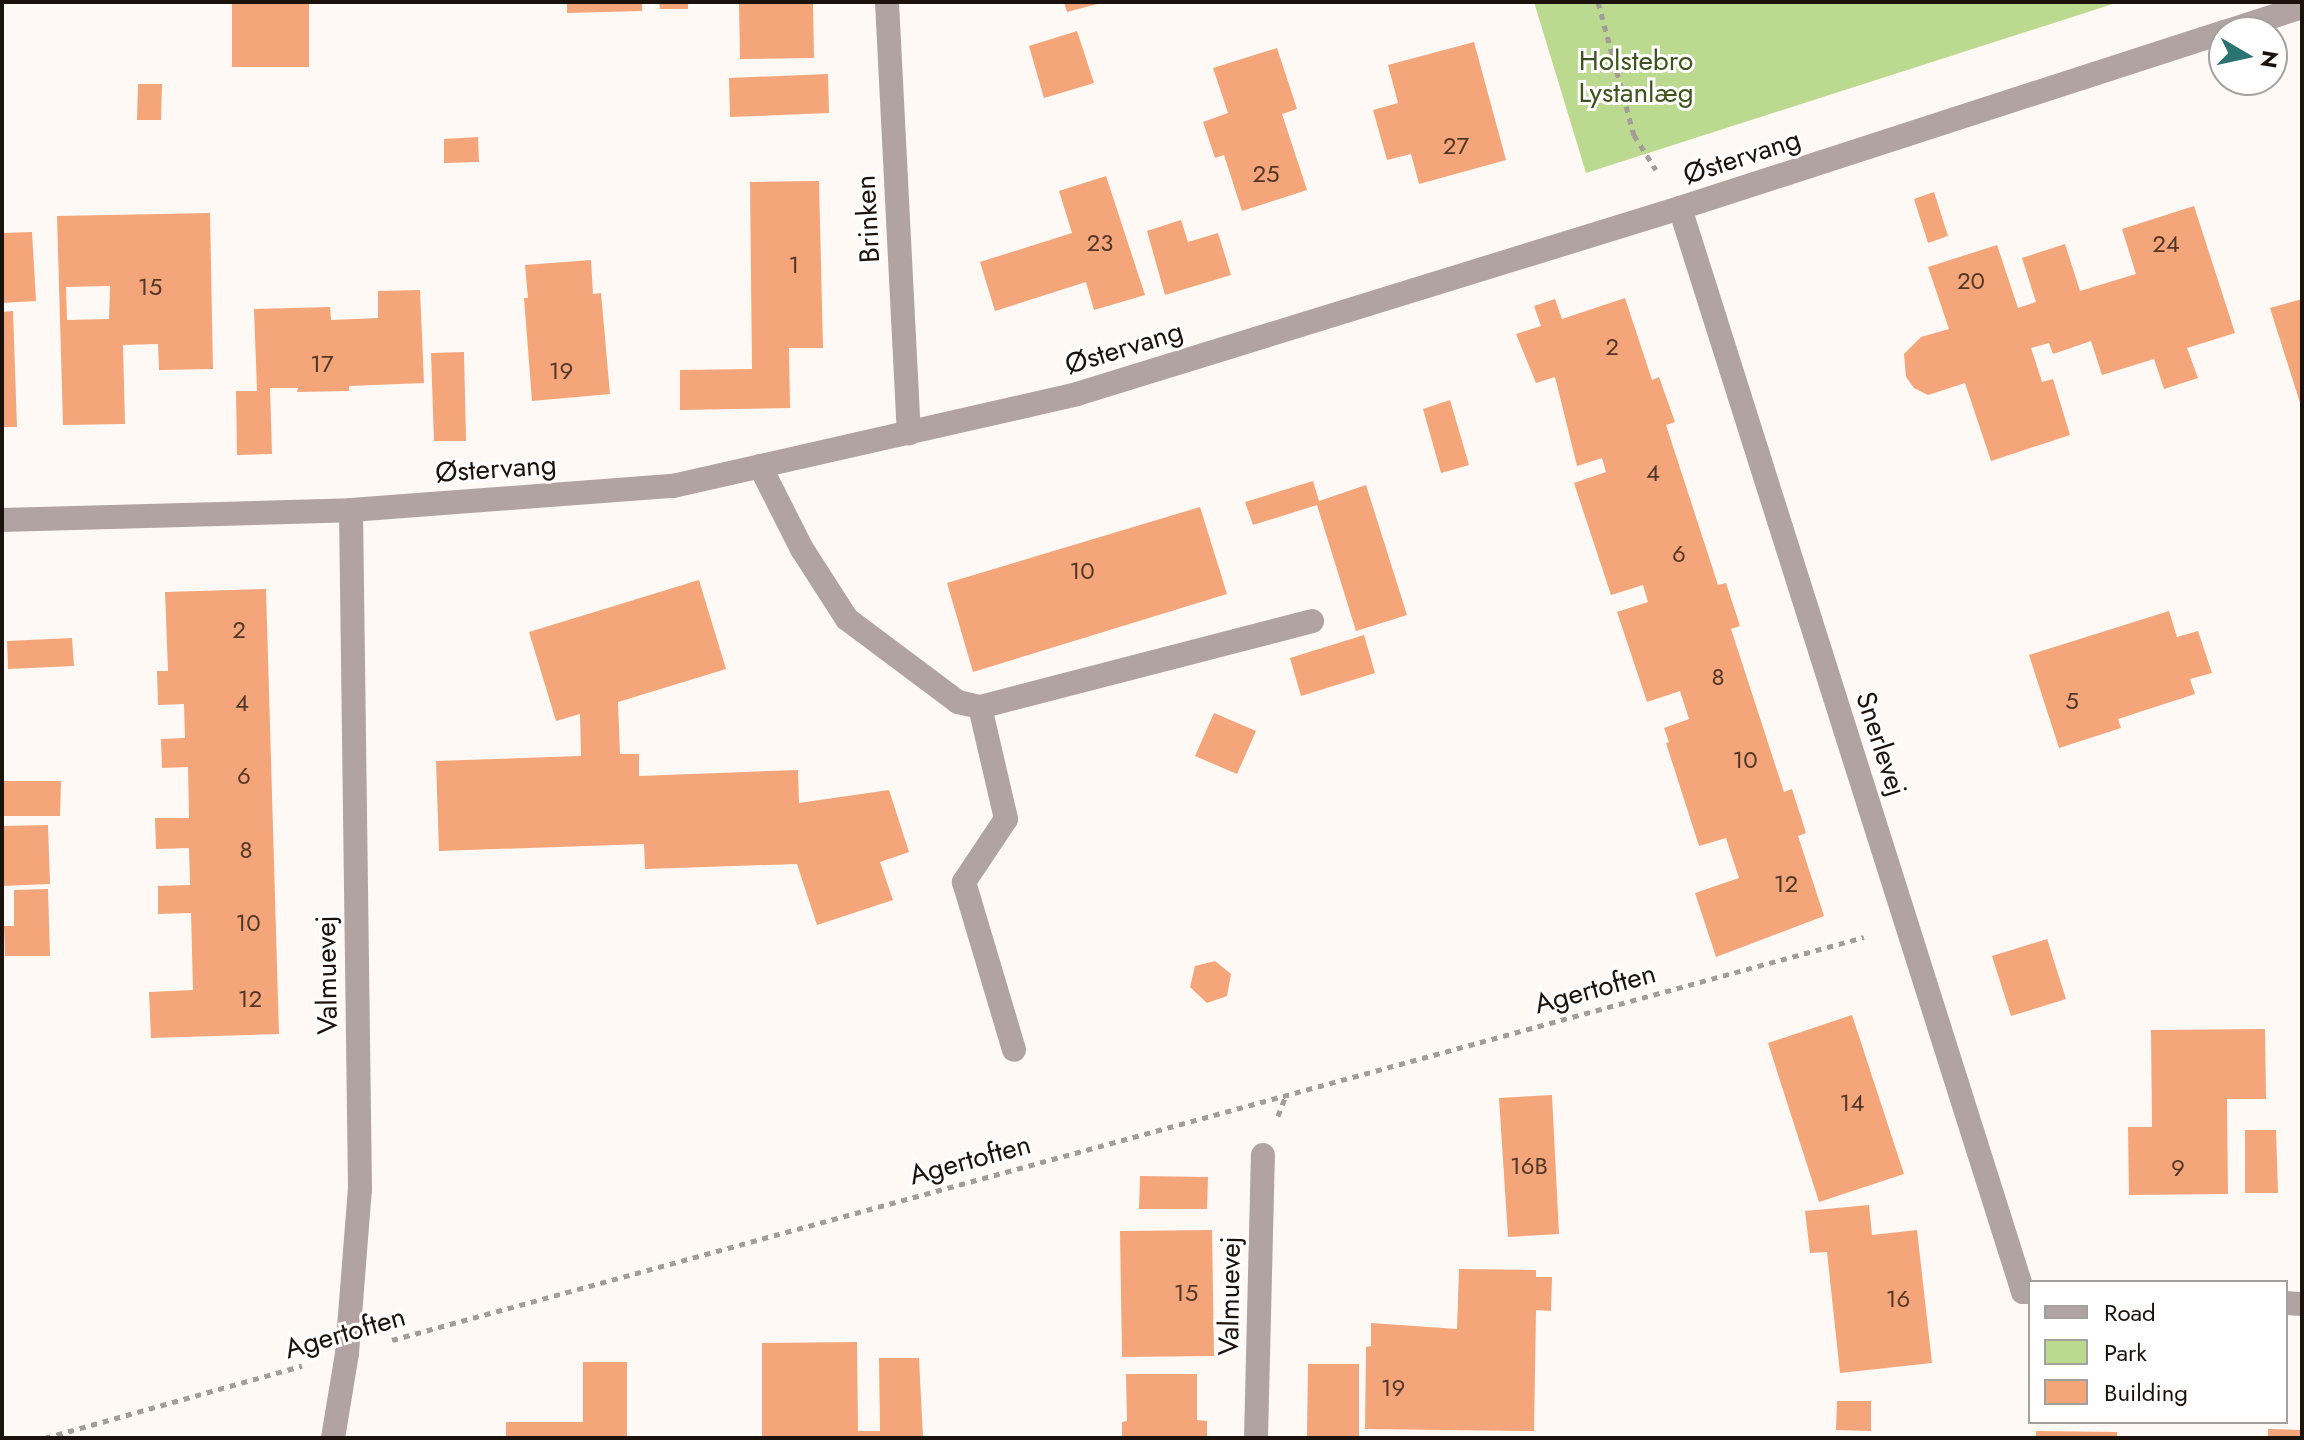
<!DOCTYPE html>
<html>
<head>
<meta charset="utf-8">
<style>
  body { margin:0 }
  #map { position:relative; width:2304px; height:1440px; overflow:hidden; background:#fff9f5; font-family:Jost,sans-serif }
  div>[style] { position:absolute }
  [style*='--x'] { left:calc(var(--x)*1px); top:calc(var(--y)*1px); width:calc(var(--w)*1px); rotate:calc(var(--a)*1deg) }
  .green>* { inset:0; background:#bcda8f }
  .building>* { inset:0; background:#f4a67a }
  .path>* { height:5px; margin-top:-2.5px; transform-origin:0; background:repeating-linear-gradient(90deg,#a39c97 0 6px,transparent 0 12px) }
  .minor>* { height:24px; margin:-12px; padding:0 12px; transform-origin:12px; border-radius:12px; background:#b2a3a3 }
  span { translate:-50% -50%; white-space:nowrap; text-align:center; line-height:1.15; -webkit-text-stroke:6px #fff; paint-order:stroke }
  .number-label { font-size:24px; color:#523728 }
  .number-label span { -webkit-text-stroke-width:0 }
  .park-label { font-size:28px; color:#3f531c }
  .street-label { font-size:28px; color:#1c120c }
  .frame { position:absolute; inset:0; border:4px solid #1c120c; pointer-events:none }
  .legend { position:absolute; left:2028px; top:1280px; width:260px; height:144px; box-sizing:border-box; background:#fff; border:2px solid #a4a09e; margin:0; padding:10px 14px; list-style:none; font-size:24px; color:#1c120c }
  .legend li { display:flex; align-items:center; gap:16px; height:40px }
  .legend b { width:40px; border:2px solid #a4a09e }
  .north { position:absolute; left:2208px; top:16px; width:80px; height:80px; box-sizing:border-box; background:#fff; border:2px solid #a4a09e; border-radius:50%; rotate:99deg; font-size:22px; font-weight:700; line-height:32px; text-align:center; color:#1c120c }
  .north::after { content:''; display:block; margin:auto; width:28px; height:36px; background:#2a7471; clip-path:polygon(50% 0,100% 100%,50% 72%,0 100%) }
</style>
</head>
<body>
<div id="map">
  <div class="green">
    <i style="clip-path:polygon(1534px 2px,2119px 2px,1586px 173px)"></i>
  </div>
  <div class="building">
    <i style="clip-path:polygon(232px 2px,309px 2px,309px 67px,232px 67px)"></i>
    <i style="clip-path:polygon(567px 2px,642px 2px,642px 11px,567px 13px)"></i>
    <i style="clip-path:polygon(659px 2px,688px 2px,688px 9px,660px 9px)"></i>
    <i style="clip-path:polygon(739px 2px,813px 2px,814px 58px,740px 59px)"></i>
    <i style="clip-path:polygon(1064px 2px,1101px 2px,1101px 3px,1067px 12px)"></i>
    <i style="clip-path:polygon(1077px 31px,1094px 83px,1044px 98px,1029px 46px)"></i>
    <i style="clip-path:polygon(1474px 42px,1506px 160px,1419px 184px,1411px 154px,1387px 160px,1373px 110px,1398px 103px,1388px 65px)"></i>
    <i style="clip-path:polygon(1277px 48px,1297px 109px,1282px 114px,1307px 190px,1242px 211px,1224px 155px,1215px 158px,1203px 122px,1228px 113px,1213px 68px)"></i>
    <i style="clip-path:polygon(828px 74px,829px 113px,730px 117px,729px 78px)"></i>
    <i style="clip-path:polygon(138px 84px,162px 84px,161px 120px,137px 120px)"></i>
    <i style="clip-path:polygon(478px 137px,479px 162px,444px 163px,444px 139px)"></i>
    <i style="clip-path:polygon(1106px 176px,1145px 295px,1094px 310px,1086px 282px,995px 311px,980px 262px,1072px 233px,1059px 191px)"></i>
    <i style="clip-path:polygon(819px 181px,823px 348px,789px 348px,790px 408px,680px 410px,680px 370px,752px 369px,750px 182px)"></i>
    <i style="clip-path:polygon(1934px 192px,1948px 236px,1928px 243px,1914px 199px)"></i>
    <i style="clip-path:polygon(2194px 206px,2235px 333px,2187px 348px,2198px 378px,2164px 389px,2154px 359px,2102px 375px,2091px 341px,2053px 354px,2049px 343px,2031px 348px,2042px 382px,2053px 379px,2070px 435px,1991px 461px,1965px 383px,1928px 395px,1914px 388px,1906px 377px,1904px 354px,1921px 337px,1949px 329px,1928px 267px,1997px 245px,2018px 308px,2036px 302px,2022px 258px,2065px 244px,2080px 291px,2136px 274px,2122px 229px)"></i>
    <i style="clip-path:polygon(evenodd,210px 213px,213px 369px,159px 370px,158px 344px,123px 345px,125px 424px,63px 425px,57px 216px,210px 213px,110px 286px,109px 319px,67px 320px,66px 287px,110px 286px)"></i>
    <i style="clip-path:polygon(1181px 220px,1188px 242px,1218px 233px,1231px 275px,1165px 295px,1147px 231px)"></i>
    <i style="clip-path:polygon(32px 232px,36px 301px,2px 303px,2px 233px)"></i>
    <i style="clip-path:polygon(591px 260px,593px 294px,601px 293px,610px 394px,532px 401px,524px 298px,528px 298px,525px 265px)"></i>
    <i style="clip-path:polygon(420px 290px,424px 383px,349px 386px,349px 391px,297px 392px,298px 388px,270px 388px,272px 454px,237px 455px,236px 391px,257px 391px,254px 309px,330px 307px,331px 320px,378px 318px,378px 291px)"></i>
    <i style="clip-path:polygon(1625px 298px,1652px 380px,1659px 377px,1675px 422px,1666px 425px,1718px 585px,1726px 583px,1740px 626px,1731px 629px,1784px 792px,1792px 789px,1806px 833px,1798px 836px,1824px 916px,1716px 957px,1695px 893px,1739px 878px,1726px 838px,1699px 846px,1666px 743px,1669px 742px,1664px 728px,1689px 719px,1680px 691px,1647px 702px,1617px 612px,1648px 602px,1643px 585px,1611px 595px,1574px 483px,1606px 472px,1602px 458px,1577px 466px,1555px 377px,1536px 383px,1516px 334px,1541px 326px,1534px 306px,1555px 299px,1562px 319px)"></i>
    <i style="clip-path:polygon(2302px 299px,2302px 406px,2301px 406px,2270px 308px)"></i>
    <i style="clip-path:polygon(13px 311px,17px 427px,2px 427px,2px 312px)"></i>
    <i style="clip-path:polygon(464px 352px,466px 441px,434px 441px,431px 353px)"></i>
    <i style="clip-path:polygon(1450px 400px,1469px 465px,1441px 473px,1423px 409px)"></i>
    <i style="clip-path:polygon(1313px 481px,1319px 501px,1366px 485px,1407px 615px,1356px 631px,1317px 505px,1253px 525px,1245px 502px)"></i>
    <i style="clip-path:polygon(1200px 507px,1227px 594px,973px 672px,947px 583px)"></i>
    <i style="clip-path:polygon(699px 580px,726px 669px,618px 702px,620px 754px,639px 754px,639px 776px,798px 770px,799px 803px,889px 790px,909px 852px,880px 862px,893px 900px,817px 925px,797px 864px,645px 869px,644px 844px,439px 851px,436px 761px,581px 756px,580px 714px,556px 721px,529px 632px)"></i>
    <i style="clip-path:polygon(266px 589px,279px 1034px,151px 1038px,149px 992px,193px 990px,191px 913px,158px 914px,158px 886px,190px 885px,189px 848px,156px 849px,155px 818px,189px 818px,188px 767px,162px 768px,161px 739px,185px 738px,184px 704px,158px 705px,157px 671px,168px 671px,165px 592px)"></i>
    <i style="clip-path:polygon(2169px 611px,2177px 637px,2198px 631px,2212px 673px,2190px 679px,2195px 694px,2118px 719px,2121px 728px,2059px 748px,2029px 655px)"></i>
    <i style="clip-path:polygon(1364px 635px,1375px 673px,1301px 696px,1290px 658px)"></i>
    <i style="clip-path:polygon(72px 638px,74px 666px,8px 669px,7px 641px)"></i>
    <i style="clip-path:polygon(1214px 713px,1256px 731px,1237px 774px,1195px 756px)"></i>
    <i style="clip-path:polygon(2px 781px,61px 781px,60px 816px,2px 816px)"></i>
    <i style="clip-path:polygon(48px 825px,50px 884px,2px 886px,2px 826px)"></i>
    <i style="clip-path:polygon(48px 889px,50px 956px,5px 956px,4px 926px,14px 926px,14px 890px)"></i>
    <i style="clip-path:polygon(2047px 939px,2066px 999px,2011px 1016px,1992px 956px)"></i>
    <i style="clip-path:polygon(1215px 961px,1231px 974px,1227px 996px,1207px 1003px,1190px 987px,1195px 966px)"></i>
    <i style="clip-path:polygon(1852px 1015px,1904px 1174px,1819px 1202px,1768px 1043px)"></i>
    <i style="clip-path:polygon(2265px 1029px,2266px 1099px,2227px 1099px,2228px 1194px,2129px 1195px,2128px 1127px,2152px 1127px,2151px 1030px)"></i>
    <i style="clip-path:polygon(1552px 1095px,1559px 1234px,1508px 1237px,1499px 1098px)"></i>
    <i style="clip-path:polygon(2245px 1130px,2276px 1130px,2278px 1193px,2245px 1193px)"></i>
    <i style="clip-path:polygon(1140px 1176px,1208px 1177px,1207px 1209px,1139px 1209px)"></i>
    <i style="clip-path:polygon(1869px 1205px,1872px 1235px,1917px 1230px,1932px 1363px,1840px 1373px,1827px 1252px,1810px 1253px,1805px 1211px)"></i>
    <i style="clip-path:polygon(1212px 1230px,1214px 1356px,1122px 1357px,1120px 1231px)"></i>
    <i style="clip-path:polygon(1459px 1269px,1536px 1270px,1536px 1277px,1552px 1277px,1551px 1311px,1536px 1310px,1534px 1431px,1365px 1429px,1366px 1347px,1371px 1346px,1371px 1323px,1457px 1329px)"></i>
    <i style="clip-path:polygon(857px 1342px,858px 1431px,880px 1431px,879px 1358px,919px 1358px,923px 1438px,762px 1438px,762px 1343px)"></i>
    <i style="clip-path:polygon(583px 1362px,627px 1362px,627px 1438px,506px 1438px,506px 1422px,583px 1422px)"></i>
    <i style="clip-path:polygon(1308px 1364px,1359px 1364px,1359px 1438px,1307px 1438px)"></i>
    <i style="clip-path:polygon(1126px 1374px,1197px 1374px,1197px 1420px,1207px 1421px,1207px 1438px,1122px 1438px,1122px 1422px,1127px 1421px)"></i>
    <i style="clip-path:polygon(1837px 1401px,1871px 1401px,1871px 1431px,1836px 1430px)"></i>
    <i style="clip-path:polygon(2268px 1429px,2302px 1430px,2302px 1438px,2268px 1438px)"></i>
    <i style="clip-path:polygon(2036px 1431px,2117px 1432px,2117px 1438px,2036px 1438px)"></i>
  </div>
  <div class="path">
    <i style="--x:1598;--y:2;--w:138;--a:74.9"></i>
    <i style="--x:1634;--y:135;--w:41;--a:57.8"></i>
    <i style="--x:1278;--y:1116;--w:22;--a:-69"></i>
    <i style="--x:392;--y:1340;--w:1526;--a:-15.31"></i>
    <i style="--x:45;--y:1438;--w:267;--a:-15.7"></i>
  </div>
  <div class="minor">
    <i style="--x:887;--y:2;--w:432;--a:87.1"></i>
    <i style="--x:2225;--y:32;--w:81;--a:-18"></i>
    <i style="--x:1680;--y:208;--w:1137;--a:72.44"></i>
    <i style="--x:2023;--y:1292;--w:7;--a:0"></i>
    <i style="--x:760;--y:466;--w:93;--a:63.2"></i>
    <i style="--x:802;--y:549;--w:83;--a:57.3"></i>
    <i style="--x:847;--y:619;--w:139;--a:36.8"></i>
    <i style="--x:958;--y:702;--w:23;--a:13"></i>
    <i style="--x:980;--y:707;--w:343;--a:-14.5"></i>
    <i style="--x:2;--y:520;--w:349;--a:-1.6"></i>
    <i style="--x:351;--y:510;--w:323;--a:-4.3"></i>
    <i style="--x:673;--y:486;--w:414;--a:-12.8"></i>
    <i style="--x:1077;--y:394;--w:631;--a:-17.14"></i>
    <i style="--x:1680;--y:208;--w:572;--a:-17.93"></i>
    <i style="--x:980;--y:707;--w:115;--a:76.9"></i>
    <i style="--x:1006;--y:819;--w:76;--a:123.7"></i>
    <i style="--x:964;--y:882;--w:175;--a:73.4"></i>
    <i style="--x:2286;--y:1303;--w:16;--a:4"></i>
    <i style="--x:333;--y:1438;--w:86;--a:-80.6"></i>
    <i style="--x:347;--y:1353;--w:165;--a:-85.5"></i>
    <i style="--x:360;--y:1189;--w:679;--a:-90.76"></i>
    <i style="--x:1256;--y:1438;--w:283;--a:-88.6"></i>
  </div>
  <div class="number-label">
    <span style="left:1456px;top:146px">27</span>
    <span style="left:1266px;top:174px">25</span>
    <span style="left:1100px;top:243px">23</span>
    <span style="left:2166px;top:244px">24</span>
    <span style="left:794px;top:265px">1</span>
    <span style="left:1971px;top:281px">20</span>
    <span style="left:150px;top:287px">15</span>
    <span style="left:1612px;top:347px">2</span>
    <span style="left:322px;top:364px">17</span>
    <span style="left:561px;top:371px">19</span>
    <span style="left:1653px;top:473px">4</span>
    <span style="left:1679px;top:554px">6</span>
    <span style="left:1082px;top:571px">10</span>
    <span style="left:239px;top:630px">2</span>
    <span style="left:1718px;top:677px">8</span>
    <span style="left:2072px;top:701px">5</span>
    <span style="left:242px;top:703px">4</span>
    <span style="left:1745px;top:760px">10</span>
    <span style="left:244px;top:776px">6</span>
    <span style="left:246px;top:850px">8</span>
    <span style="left:1786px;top:884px">12</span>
    <span style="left:248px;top:923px">10</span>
    <span style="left:250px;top:999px">12</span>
    <span style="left:1852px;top:1103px">14</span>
    <span style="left:1529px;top:1166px">16B</span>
    <span style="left:2178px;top:1168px">9</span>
    <span style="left:1186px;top:1293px">15</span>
    <span style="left:1898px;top:1299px">16</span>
    <span style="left:1393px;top:1388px">19</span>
  </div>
  <div class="park-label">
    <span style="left:1636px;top:77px">Holstebro<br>Lystanlæg</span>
  </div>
  <div class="street-label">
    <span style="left:1742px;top:157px;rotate:-18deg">Østervang</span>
    <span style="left:868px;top:219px;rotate:-93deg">Brinken</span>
    <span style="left:1124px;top:348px;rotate:-17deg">Østervang</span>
    <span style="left:496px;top:469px;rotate:-4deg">Østervang</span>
    <span style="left:1881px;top:744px;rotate:72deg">Snerlevej</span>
    <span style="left:327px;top:975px;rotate:-91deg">Valmuevej</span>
    <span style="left:1595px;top:989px;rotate:-15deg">Agertoften</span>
    <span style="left:970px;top:1160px;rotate:-15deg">Agertoften</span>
    <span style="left:1230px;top:1296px;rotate:-89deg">Valmuevej</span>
    <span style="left:345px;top:1333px;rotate:-16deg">Agertoften</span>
  </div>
  <div class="frame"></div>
  <ul class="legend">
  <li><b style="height:10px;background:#b2a3a3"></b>Road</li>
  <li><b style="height:22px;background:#bcda8f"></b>Park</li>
  <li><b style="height:22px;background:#f4a67a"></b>Building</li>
  </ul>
  <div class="north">N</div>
</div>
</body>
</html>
